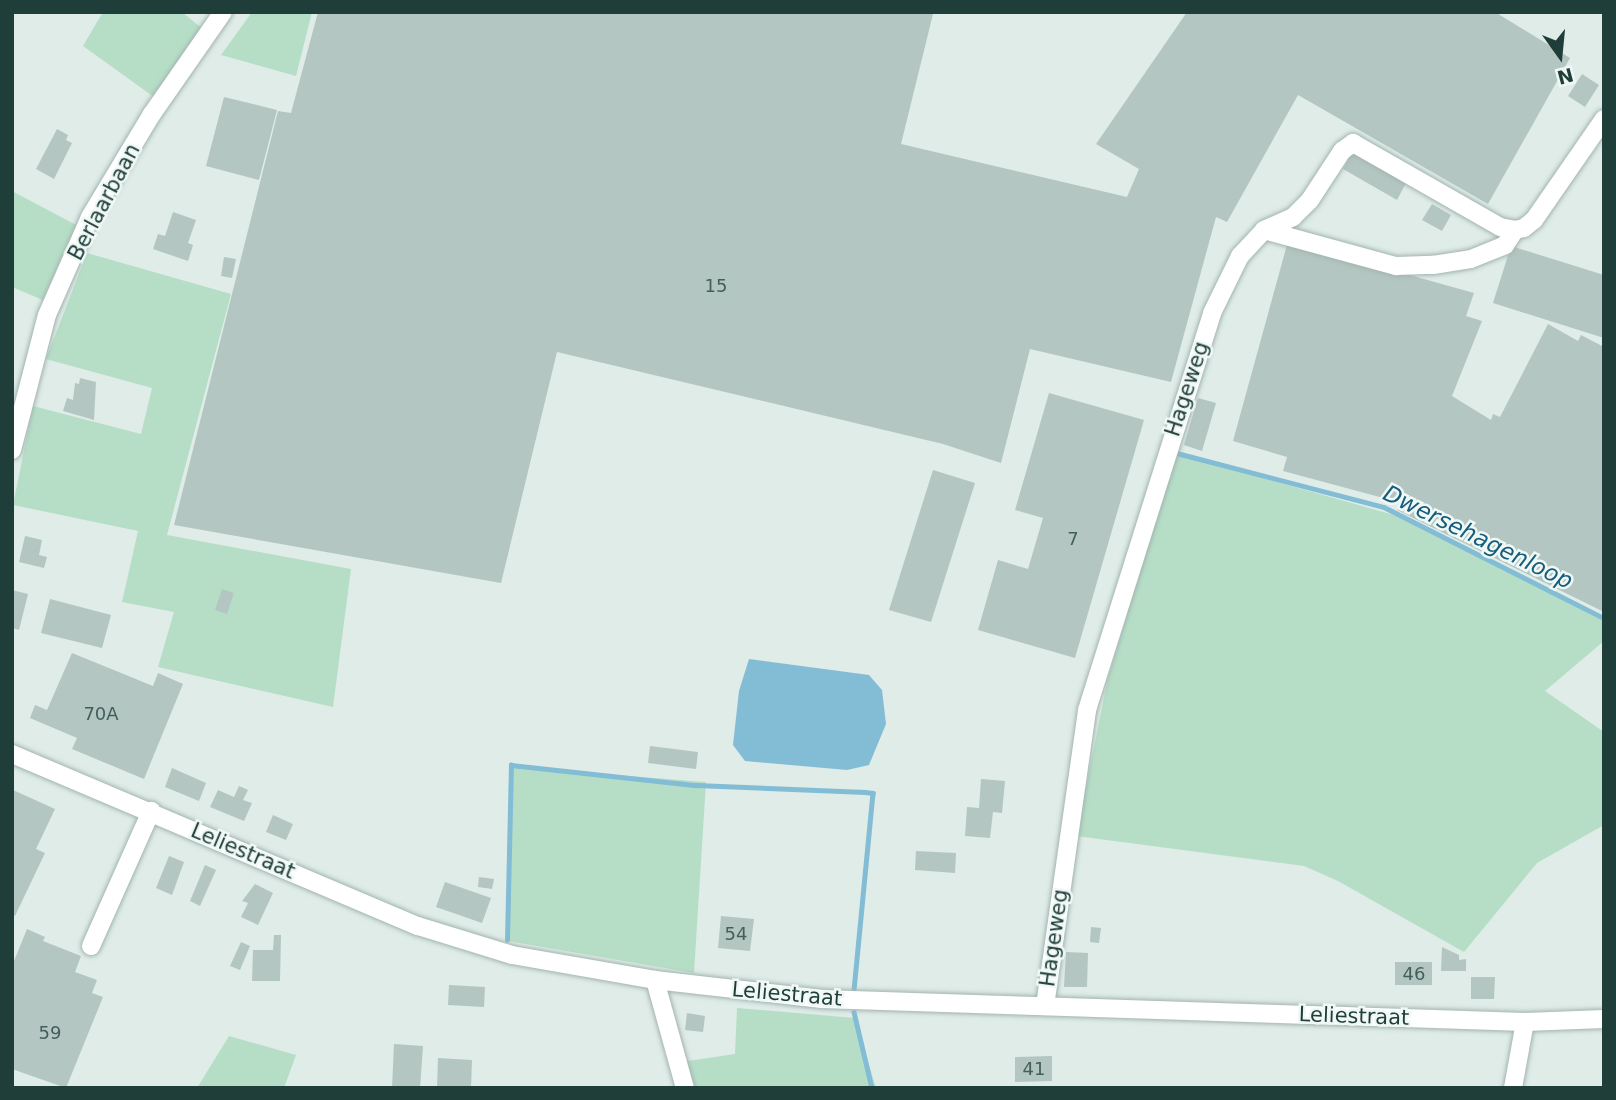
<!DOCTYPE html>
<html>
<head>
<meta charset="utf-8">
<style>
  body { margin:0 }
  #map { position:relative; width:1616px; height:1100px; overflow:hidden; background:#dfece8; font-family:"DejaVu Sans",sans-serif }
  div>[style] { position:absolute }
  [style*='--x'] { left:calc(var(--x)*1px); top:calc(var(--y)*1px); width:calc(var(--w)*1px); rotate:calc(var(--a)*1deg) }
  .green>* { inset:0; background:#b6dec7 }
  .water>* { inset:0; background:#83bcd5 }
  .stream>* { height:4.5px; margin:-2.25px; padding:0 2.25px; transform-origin:2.25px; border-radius:2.25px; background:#83bcd5 }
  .building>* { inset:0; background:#b4c6c1 }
  .roads { filter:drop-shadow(0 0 2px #a2b4b0) drop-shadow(0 0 2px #a2b4b0) }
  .minor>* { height:18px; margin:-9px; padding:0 9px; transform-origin:9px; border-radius:9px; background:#fff }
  span { translate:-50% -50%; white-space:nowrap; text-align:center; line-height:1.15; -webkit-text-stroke:5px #f0f8f5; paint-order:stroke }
  .number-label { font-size:18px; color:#445f5b }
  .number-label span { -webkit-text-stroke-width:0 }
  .street-label { font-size:21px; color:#1f3d39 }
  .water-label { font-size:23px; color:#165c7c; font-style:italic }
  .frame { position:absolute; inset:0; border:14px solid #1f3d39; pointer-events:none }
  .north { position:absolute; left:1525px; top:21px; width:70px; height:70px; -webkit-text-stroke:5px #f0f8f5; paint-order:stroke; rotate:165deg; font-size:19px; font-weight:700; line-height:28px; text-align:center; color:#1f3d39 }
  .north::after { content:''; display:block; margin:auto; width:24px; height:32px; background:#1f3d39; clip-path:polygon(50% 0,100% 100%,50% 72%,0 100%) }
</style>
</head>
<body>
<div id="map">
  <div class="green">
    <i style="clip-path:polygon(103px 12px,182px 12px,204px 30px,154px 97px,83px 46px)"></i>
    <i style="clip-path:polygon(252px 12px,312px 12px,296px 76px,221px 55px)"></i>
    <i style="clip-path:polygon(12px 191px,76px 225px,43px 300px,12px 287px)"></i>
    <i style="clip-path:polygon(87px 253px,231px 294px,167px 535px,351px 569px,333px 707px,158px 667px,174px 612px,122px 602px,138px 531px,13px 505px,33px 406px,141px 434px,152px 388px,46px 359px)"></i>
    <i style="clip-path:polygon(1175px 453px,1394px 515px,1604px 621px,1604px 641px,1545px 691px,1604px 732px,1604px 825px,1537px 863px,1464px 952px,1338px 881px,1304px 866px,1076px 836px,1108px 678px)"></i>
    <i style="clip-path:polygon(512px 767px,706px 782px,694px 973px,508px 941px)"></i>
    <i style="clip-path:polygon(737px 1008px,855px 1018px,876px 1088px,689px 1088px,681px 1062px,735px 1054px)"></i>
    <i style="clip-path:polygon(229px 1036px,296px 1055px,284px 1088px,197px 1088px)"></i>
  </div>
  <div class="water">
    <i style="clip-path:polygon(749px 659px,869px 675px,882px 690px,886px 724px,869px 765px,847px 770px,745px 761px,733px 745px,739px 691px)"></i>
  </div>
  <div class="stream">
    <i style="--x:1173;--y:452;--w:218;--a:14.6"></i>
    <i style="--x:1384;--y:507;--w:246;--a:26.8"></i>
    <i style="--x:507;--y:940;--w:175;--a:-88.7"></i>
    <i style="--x:511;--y:765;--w:186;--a:6.2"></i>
    <i style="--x:696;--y:785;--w:169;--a:2.4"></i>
    <i style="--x:865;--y:792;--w:8;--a:7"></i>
    <i style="--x:873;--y:793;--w:197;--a:95.5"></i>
    <i style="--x:854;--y:1012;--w:78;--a:76.7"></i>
  </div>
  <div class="building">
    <i style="clip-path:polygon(318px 12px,924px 12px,933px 14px,901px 144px,1127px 197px,1139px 169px,1096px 144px,1187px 12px,1495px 12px,1570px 58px,1488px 204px,1298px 95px,1227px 222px,1216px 217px,1171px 382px,1030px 349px,1001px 463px,943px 444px,557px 352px,501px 583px,174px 525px,278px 111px,291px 113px)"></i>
    <i style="clip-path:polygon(1582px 74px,1599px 85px,1585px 107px,1568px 96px)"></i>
    <i style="clip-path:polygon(224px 97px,277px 110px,259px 180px,206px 166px)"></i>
    <i style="clip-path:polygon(57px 129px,68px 135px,66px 140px,72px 143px,54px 179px,36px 169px)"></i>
    <i style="clip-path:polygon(1352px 153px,1406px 183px,1397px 200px,1343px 169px)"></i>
    <i style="clip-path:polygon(1432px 204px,1451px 215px,1442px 231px,1422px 220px)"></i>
    <i style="clip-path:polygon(173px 212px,196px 220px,188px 243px,193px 245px,188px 261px,153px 249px,158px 234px,165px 236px)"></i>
    <i style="clip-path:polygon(1288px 241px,1474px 293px,1466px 316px,1482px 321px,1452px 396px,1491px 420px,1493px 414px,1500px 417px,1548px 324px,1578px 341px,1581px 335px,1604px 347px,1604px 612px,1397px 510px,1402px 503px,1283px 471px,1287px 457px,1233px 441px)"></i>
    <i style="clip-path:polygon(1511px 246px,1604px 275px,1604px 338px,1493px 303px)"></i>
    <i style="clip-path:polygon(224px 257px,236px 259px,232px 278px,221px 276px)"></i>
    <i style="clip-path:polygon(80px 378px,96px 382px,94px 420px,63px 411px,67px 398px,73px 400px,75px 383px,79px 384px)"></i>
    <i style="clip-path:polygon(1049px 393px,1144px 420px,1075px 658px,978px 630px,998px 560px,1028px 569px,1043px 518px,1015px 510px)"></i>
    <i style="clip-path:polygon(1198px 398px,1216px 403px,1202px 451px,1184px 445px)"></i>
    <i style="clip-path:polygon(933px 470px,975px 483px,931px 622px,889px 610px)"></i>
    <i style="clip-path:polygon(25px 536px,42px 540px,39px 555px,47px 557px,44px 568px,19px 562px)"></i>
    <i style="clip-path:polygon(222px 589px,234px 593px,227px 614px,215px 610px)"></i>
    <i style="clip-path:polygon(12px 590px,28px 594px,19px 630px,12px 628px)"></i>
    <i style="clip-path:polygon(50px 599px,111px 615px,102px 648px,41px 633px)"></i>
    <i style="clip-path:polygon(72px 653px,153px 686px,158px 673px,183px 684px,144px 779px,72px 749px,77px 738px,30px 718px,35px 705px,47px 710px)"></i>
    <i style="clip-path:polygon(650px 746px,698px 752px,696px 769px,648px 763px)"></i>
    <i style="clip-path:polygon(172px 768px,206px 783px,199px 801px,165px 787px)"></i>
    <i style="clip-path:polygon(981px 779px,1005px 781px,1002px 813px,993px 812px,990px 838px,965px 836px,967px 807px,979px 808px)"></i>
    <i style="clip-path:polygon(239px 786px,248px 790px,243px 800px,252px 803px,244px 821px,210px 807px,218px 790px,234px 797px)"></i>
    <i style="clip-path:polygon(13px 790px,55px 809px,36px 849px,45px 853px,15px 916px,12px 914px)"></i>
    <i style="clip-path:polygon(273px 815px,293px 824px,286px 840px,266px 832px)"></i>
    <i style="clip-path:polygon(916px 851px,956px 853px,955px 873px,915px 870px)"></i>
    <i style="clip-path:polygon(169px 856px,184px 862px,172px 895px,156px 888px)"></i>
    <i style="clip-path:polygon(205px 865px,216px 870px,200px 906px,190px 901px)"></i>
    <i style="clip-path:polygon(479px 877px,494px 879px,492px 889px,478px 887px)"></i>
    <i style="clip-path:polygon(445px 882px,491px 898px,482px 923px,436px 907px)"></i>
    <i style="clip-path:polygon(255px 884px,273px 893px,258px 925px,241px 917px,248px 903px,242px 901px)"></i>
    <i style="clip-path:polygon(721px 916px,754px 919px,750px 951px,718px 948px)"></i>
    <i style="clip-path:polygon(1091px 927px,1101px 928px,1099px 943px,1090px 942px)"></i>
    <i style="clip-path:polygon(27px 929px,45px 937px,43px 941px,81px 956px,75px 972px,97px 980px,92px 993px,103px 997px,66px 1088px,12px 1069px,12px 966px)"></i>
    <i style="clip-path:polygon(274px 935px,281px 935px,280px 981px,252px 981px,253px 950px,273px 950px)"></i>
    <i style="clip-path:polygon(241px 942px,250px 946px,240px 970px,230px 966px)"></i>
    <i style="clip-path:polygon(1442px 947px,1459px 955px,1459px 960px,1466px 959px,1466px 971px,1441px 971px)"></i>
    <i style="clip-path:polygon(1066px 952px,1088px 953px,1087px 987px,1064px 987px)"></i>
    <i style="clip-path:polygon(1395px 962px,1432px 962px,1432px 985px,1395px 985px)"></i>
    <i style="clip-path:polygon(1471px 977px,1495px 977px,1494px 999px,1471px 999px)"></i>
    <i style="clip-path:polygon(449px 985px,485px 987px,484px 1007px,448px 1005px)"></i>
    <i style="clip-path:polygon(687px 1013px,705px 1016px,703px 1032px,685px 1030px)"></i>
    <i style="clip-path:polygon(394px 1044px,423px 1046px,420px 1088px,392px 1088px)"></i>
    <i style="clip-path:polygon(1052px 1056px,1052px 1081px,1015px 1082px,1015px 1057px)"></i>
    <i style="clip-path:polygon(438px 1058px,472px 1060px,471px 1088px,437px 1088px)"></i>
  </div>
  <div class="roads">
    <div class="minor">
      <i style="--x:1264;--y:230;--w:137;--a:15.3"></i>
      <i style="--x:1396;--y:266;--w:37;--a:-2"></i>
      <i style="--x:1433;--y:265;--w:38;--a:-9"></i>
      <i style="--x:1471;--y:259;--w:37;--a:-22"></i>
      <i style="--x:1505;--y:245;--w:18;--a:-56"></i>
      <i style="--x:12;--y:450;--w:139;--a:-75.5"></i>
      <i style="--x:47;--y:315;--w:107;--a:-66.3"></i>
      <i style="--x:90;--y:217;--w:120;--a:-59"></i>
      <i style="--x:152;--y:114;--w:124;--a:-55.2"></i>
      <i style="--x:12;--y:754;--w:441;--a:23"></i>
      <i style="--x:418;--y:926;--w:98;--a:17.1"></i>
      <i style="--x:512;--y:955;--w:145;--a:9.9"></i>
      <i style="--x:655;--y:980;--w:168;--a:6.5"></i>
      <i style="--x:822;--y:999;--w:703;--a:1.87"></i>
      <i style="--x:1525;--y:1022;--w:79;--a:-2.2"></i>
      <i style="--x:91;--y:946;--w:148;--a:-66"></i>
      <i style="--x:655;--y:980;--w:112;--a:74.5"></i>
      <i style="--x:1045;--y:1006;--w:299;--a:-81.9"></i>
      <i style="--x:1087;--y:710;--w:416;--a:-72.5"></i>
      <i style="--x:1212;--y:313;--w:64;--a:-63.8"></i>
      <i style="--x:1240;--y:256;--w:35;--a:-47"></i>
      <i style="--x:1264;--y:230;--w:32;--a:-24"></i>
      <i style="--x:1293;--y:217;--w:24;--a:-45"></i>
      <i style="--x:1310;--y:200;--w:59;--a:-56.9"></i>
      <i style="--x:1342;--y:151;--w:14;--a:-36"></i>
      <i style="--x:1353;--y:143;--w:169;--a:29.7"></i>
      <i style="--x:1500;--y:227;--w:15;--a:11"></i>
      <i style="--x:1515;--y:230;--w:9;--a:-13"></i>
      <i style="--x:1524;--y:228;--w:13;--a:-39"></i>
      <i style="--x:1534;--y:220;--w:123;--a:-55.3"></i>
      <i style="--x:1513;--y:1088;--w:67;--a:-79.7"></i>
    </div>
  </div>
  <div class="number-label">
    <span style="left:716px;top:286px">15</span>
    <span style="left:1073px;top:539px">7</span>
    <span style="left:101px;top:714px">70A</span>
    <span style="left:736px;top:934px">54</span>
    <span style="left:1414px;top:974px">46</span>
    <span style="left:50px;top:1033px">59</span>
    <span style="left:1034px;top:1069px">41</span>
  </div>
  <div class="street-label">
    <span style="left:104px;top:202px;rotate:-62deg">Berlaarbaan</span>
    <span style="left:1187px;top:389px;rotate:-72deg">Hageweg</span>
    <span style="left:243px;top:851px;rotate:23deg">Leliestraat</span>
    <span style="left:1054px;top:938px;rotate:-82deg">Hageweg</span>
    <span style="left:787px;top:994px;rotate:5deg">Leliestraat</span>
    <span style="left:1354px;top:1016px;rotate:2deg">Leliestraat</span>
  </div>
  <div class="water-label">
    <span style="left:1478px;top:537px;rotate:26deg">Dwersehagenloop</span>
  </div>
  <div class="frame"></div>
  <div class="north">N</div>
</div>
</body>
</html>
